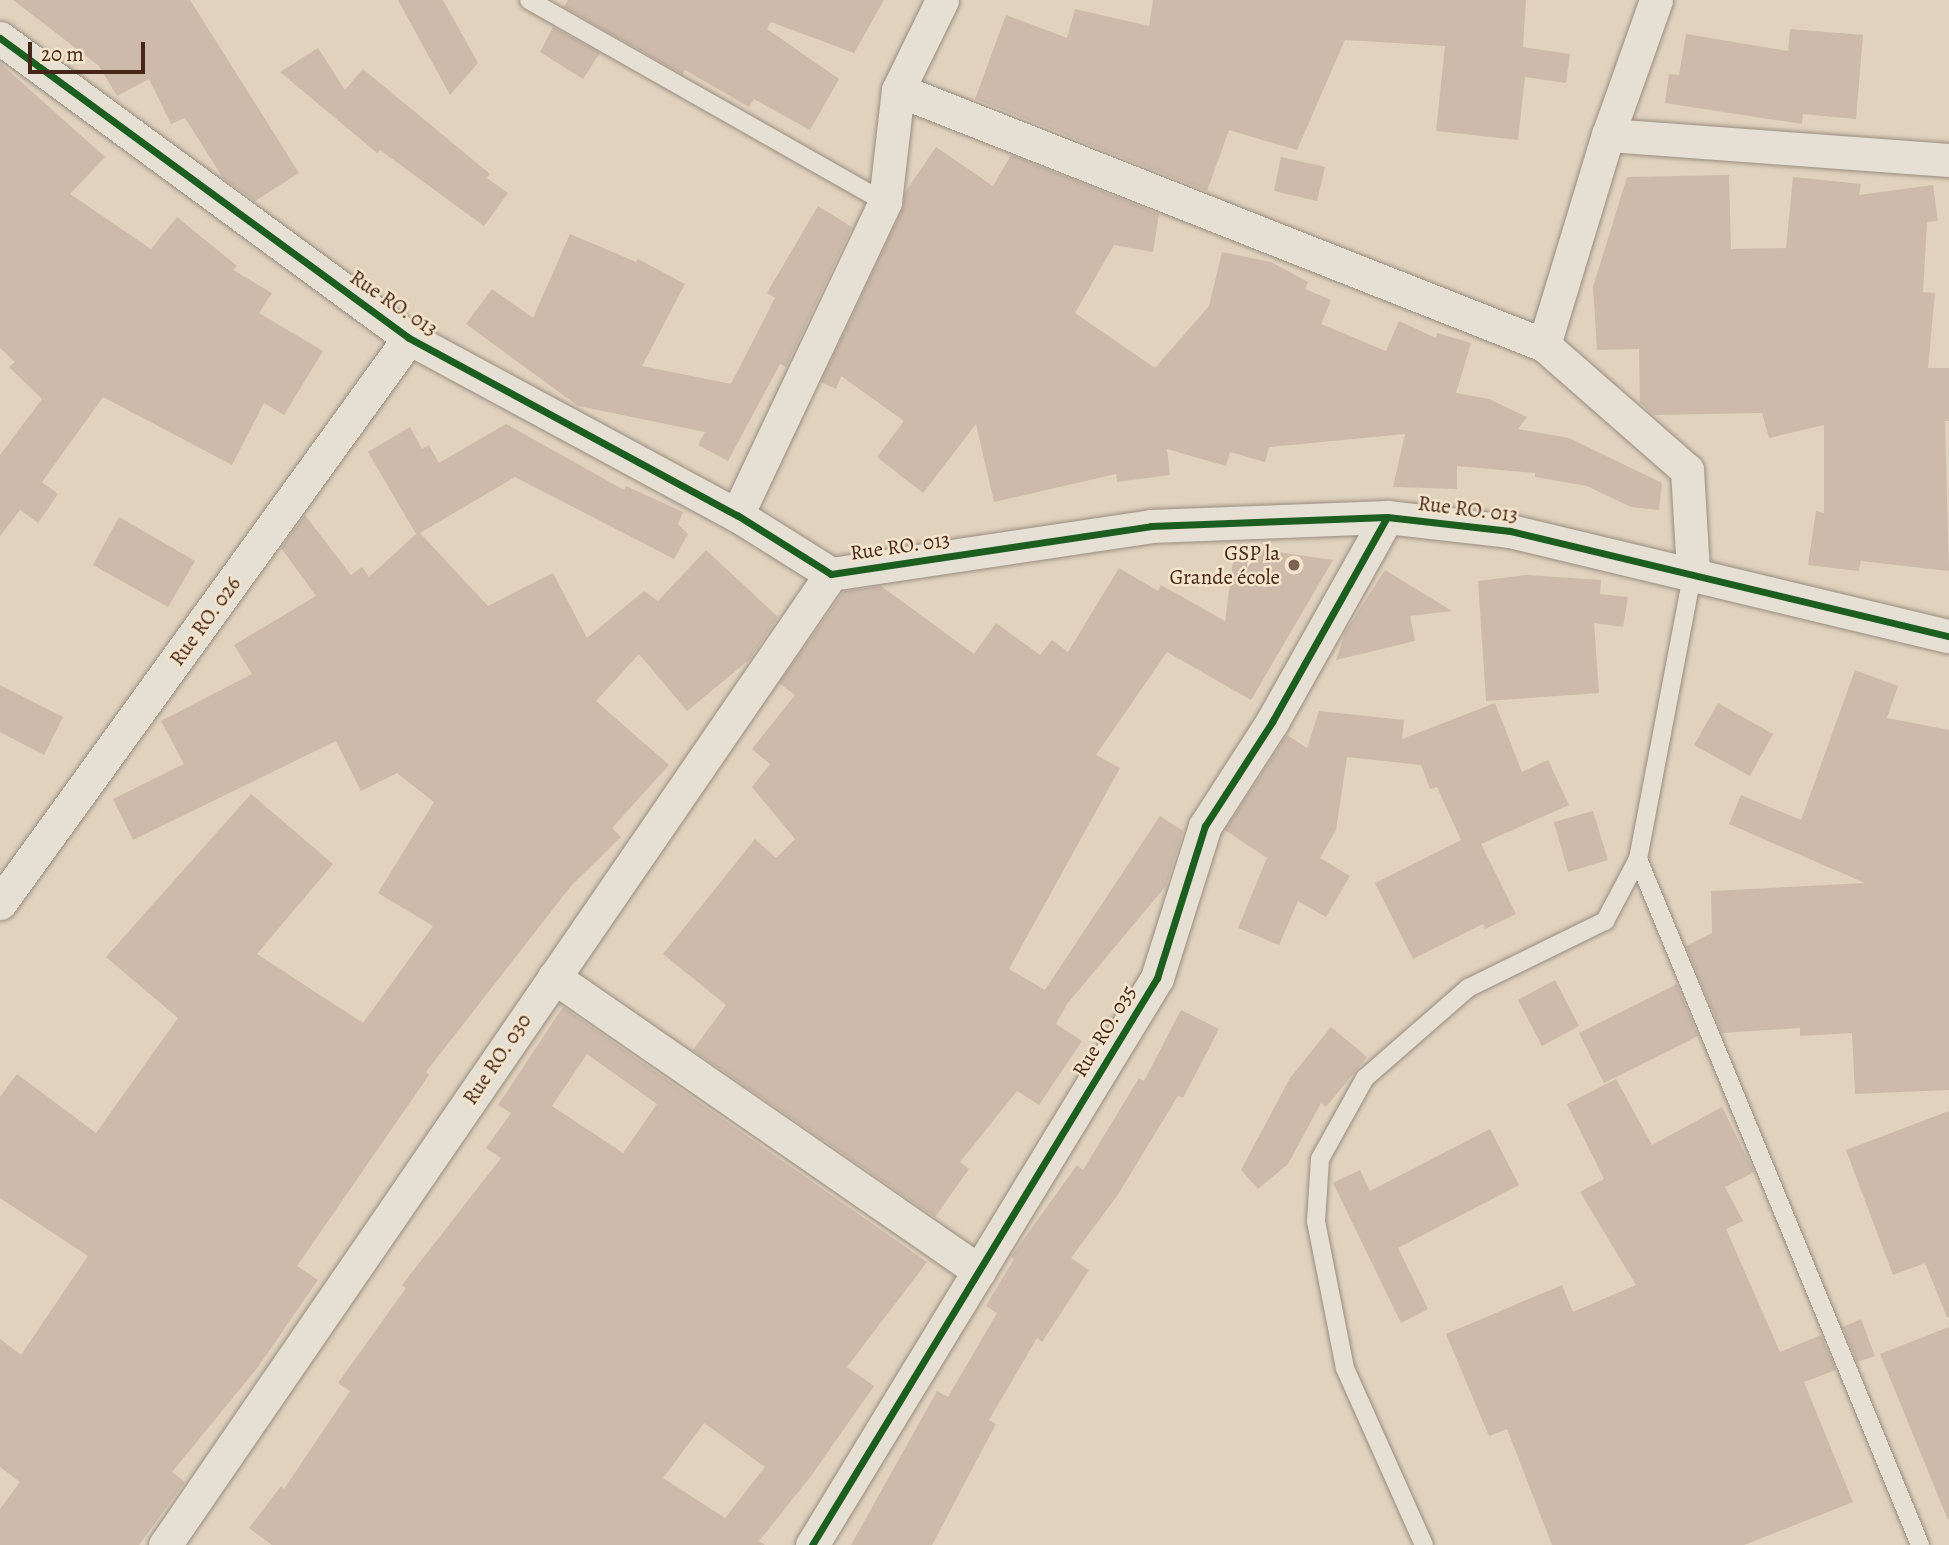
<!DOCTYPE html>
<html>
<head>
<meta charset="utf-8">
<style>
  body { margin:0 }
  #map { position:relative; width:1949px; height:1545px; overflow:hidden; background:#e0d2bd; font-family:Alegreya,serif }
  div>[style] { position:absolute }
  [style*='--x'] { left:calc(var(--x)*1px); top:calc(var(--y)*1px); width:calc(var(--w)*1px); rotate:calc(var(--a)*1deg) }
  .building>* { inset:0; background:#cdbaab }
  .roads { filter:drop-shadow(0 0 2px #998d80) drop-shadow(0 0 2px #998d80) }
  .service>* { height:18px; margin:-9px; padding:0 9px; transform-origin:9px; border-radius:9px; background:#e6dfd4 }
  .minor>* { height:33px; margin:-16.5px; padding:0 16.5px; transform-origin:16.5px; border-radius:16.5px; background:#e6dfd4 }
  .cycleway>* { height:7px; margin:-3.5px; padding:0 3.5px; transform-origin:3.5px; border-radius:3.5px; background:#1b5e20 }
  .dots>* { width:19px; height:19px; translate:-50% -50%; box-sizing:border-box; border:4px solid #f4e4cb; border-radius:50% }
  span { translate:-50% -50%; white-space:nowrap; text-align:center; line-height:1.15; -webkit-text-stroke:5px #f4e4cb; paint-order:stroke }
  .street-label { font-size:21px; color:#452619 }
  .poi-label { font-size:21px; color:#452619 }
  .right { translate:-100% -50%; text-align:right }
  .scale { position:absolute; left:28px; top:42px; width:117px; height:32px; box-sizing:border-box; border:4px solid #452619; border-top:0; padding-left:9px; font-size:21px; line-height:24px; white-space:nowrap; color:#452619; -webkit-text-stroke:5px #f4e4cb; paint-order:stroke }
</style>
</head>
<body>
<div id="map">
  <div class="building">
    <i style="clip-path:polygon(13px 0,190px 0,299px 173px,255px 201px,223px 178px,185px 118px,171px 124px,149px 79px,117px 96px,99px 66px)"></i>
    <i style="clip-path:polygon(398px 0,443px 0,478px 63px,450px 95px)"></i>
    <i style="clip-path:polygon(568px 0,884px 0,854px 53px,771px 22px,767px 29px,839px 79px,810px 130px,754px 99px,749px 107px,685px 70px,682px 74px,564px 7px)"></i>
    <i style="clip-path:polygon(1153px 0,1526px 0,1523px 47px,1570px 54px,1566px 83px,1525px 77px,1518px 140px,1436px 131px,1445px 46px,1345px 40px,1297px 150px,1229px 130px,1207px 191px,975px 99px,1006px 15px,1067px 38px,1075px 9px,1149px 26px)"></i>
    <i style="clip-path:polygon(553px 27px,600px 53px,583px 79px,540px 52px)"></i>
    <i style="clip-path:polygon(1790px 29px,1863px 35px,1856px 119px,1803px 114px,1802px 124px,1665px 103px,1669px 74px,1679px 75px,1686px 34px,1788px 51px)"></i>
    <i style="clip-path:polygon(318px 48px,345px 90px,363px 69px,490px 174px,487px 178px,508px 193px,484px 226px,380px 150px,377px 153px,280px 72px)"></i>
    <i style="clip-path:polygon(0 63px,105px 157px,70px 194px,151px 249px,177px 217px,237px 266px,233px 270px,272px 293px,259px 313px,323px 351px,284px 415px,264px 403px,232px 465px,103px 397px,42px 482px,58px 494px,38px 523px,20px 510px,0 536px,0 455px,42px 399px,9px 367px,15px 362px,0 348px)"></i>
    <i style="clip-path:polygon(936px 147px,993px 186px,1011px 155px,1159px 214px,1153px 252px,1114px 245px,1075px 313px,1155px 368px,1209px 306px,1222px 252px,1271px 262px,1308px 282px,1305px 289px,1331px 300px,1321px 324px,1386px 351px,1399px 321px,1436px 338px,1437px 333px,1471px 343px,1456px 393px,1489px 399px,1527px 417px,1518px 429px,1569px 438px,1662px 483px,1659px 510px,1631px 507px,1587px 486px,1535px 477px,1535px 473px,1457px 466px,1457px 489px,1393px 487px,1405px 434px,1269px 447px,1265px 462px,1230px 452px,1226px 466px,1167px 449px,1170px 475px,1117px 482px,1116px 474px,994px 502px,976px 424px,923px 493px,877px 457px,904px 421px,841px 376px,836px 389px,821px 382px,902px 210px,906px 191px)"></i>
    <i style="clip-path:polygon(1281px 157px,1325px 167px,1317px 201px,1274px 191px)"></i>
    <i style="clip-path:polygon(1729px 175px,1731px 249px,1786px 248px,1793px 177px,1861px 184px,1859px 195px,1933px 185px,1938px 221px,1927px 222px,1923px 292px,1935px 293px,1928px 368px,1949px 368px,1949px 421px,1945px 421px,1949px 571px,1861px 561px,1859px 571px,1808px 565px,1816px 511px,1824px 513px,1824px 425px,1769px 438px,1762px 413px,1654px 415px,1640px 403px,1639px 349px,1597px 350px,1593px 287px,1627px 177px)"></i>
    <i style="clip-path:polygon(818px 206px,852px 227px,786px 367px,780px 364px,728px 461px,698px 445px,705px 432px,578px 406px,466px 324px,492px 289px,533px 318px,570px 234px,636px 262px,638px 259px,685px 284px,642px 366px,731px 384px,775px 298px,767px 293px)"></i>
    <i style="clip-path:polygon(506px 424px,624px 490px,626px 486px,683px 512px,678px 524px,688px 534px,674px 559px,515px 477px,420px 533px,488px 606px,553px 573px,587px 638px,644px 591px,658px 601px,706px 550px,778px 617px,749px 660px,687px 711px,639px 654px,596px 701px,669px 765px,612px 828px,621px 837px,571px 886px,426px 1072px,429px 1075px,297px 1266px,318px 1280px,258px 1367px,172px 1472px,185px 1482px,139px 1545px,0 1545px,0 1509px,20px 1482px,0 1467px,0 1339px,21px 1355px,88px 1256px,0 1198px,0 1097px,17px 1074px,96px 1133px,178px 1018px,106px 957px,251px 794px,333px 864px,257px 954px,363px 1023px,433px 926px,378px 893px,434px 802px,397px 773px,361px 791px,336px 741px,133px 840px,113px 799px,184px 764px,161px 721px,252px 674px,234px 645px,316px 596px,281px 548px,305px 515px,351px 575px,362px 567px,369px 577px,416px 534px,368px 452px,410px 427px,422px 449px,429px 445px,439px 463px)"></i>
    <i style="clip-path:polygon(119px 517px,195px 561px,168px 607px,93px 565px)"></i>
    <i style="clip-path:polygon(1235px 546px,1333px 560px,1251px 700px,1167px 652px,1096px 755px,1120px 768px,1009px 969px,1045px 990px,1160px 816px,1183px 831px,1166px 886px,1067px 1004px,1056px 1024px,1082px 1041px,1039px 1105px,1017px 1091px,960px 1162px,969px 1169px,935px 1217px,693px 1050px,726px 1005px,663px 954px,755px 839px,776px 858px,795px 839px,752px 787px,770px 764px,752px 749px,795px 695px,779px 683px,844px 591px,881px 586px,974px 654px,996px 623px,1040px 655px,1052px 640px,1068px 652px,1119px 568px,1158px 591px,1161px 585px,1225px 621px)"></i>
    <i style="clip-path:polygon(1385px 570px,1452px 611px,1410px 616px,1415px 641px,1336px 660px,1345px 632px)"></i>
    <i style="clip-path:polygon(1526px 575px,1601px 580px,1600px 594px,1628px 597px,1623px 627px,1594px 623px,1599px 693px,1486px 701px,1478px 581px)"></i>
    <i style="clip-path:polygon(1855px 670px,1898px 686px,1887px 718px,1949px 730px,1949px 1090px,1855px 1094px,1852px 1033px,1800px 1036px,1800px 1028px,1722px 1033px,1686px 946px,1712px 933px,1711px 891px,1865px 883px,1729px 824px,1741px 795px,1801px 820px)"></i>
    <i style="clip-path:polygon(0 685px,63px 717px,44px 755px,0 732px)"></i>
    <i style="clip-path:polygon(1495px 703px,1522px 772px,1548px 760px,1569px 805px,1481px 844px,1516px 914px,1485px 929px,1483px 924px,1413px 959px,1375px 883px,1461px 840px,1437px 787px,1430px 789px,1421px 765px,1347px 757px,1336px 830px,1320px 858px,1350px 876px,1326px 917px,1298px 901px,1279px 945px,1238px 928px,1267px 858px,1225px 830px,1287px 735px,1307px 748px,1319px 711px,1404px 720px,1402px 739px)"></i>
    <i style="clip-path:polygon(1718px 703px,1773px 734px,1750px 776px,1694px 745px)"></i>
    <i style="clip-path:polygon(1593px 811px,1608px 860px,1568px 872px,1554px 822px)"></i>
    <i style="clip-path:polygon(1555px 980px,1579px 1026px,1542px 1046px,1518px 1000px)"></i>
    <i style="clip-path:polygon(1677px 984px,1698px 1036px,1604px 1083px,1579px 1033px)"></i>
    <i style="clip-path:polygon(evenodd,563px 1007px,927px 1262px,847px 1367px,874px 1386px,811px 1476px,759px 1541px,765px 1545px,272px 1545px,249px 1528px,281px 1486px,284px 1489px,350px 1391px,338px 1383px,406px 1288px,402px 1285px,501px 1158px,486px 1148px,511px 1113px,498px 1105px,563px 1007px,587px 1054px,657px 1104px,623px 1153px,552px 1106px,587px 1054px,563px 1007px,704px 1423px,765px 1467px,725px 1518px,663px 1478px,704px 1423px)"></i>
    <i style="clip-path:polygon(1181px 1010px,1219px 1029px,1183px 1098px,1178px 1096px,1117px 1196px,1071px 1258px,1089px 1270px,1042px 1342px,1037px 1338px,989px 1420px,996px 1424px,932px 1545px,851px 1545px,937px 1391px,948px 1397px,997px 1313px,986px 1306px,1014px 1259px,1011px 1257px,1077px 1165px,1083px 1170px,1139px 1078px,1144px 1081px)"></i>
    <i style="clip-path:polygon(1331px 1027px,1367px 1057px,1326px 1107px,1321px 1103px,1288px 1164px,1258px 1189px,1241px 1170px,1290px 1078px)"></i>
    <i style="clip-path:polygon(1616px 1079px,1652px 1145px,1722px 1107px,1754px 1172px,1725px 1187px,1743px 1221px,1726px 1229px,1780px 1352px,1821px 1335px,1836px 1370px,1804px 1382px,1853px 1502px,1744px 1545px,1552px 1545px,1507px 1429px,1489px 1436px,1446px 1334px,1562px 1285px,1573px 1312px,1636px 1285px,1580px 1192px,1604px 1179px,1567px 1104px)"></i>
    <i style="clip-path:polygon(1949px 1111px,1949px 1317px,1947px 1317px,1925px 1263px,1893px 1275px,1846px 1150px)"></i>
    <i style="clip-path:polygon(1490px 1129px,1519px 1185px,1398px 1248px,1428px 1309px,1401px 1323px,1333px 1183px,1360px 1170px,1370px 1191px)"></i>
    <i style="clip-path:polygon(1861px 1319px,1875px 1356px,1857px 1362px,1843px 1327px)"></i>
    <i style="clip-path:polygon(1949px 1327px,1949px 1519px,1948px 1520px,1880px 1354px)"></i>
  </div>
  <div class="roads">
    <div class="service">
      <i style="--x:529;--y:0;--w:409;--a:29.6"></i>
      <i style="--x:1638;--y:859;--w:742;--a:67.65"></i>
      <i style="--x:1424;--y:1545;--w:194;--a:-114.1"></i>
      <i style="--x:1345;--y:1368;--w:150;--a:-101.2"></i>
      <i style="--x:1316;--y:1221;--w:62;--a:-86.3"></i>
      <i style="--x:1320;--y:1159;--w:93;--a:-60.9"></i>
      <i style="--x:1365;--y:1078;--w:137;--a:-41.1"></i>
      <i style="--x:1468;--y:988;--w:153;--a:-26.1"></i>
      <i style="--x:1605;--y:921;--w:70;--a:-62"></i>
      <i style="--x:1638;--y:859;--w:293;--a:-79.2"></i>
    </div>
    <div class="minor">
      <i style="--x:0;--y:38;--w:507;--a:36.26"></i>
      <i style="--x:409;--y:338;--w:373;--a:28.4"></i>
      <i style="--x:737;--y:515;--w:111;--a:32.1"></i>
      <i style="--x:831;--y:574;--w:324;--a:-8.5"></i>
      <i style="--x:1151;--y:526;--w:236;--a:-2.2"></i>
      <i style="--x:1387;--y:517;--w:124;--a:6.5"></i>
      <i style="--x:1510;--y:531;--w:451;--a:13.5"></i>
      <i style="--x:898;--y:90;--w:695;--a:21.54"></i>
      <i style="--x:1544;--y:345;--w:190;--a:41.2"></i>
      <i style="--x:1687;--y:470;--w:101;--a:86.6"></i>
      <i style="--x:1608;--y:135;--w:342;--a:4.2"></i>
      <i style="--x:1544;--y:345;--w:220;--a:-73.1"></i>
      <i style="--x:1608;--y:135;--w:143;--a:-70.4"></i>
      <i style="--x:737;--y:515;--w:346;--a:-64.7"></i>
      <i style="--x:885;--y:202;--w:113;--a:-83.4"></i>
      <i style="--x:898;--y:90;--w:100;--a:-63.9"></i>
      <i style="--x:0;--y:903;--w:697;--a:-54.1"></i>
      <i style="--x:554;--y:977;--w:517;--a:34.67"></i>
      <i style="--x:165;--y:1545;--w:1177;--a:-55.55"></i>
      <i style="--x:812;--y:1545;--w:664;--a:-58.68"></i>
      <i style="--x:1157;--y:978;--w:159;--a:-72.5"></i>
      <i style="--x:1205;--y:826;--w:124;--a:-57.2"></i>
      <i style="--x:1272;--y:722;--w:235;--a:-60.7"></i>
    </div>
  </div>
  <div class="cycleway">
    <i style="--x:0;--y:38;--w:507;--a:36.26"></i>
    <i style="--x:409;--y:338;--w:373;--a:28.4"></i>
    <i style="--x:737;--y:515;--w:111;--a:32.1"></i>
    <i style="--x:831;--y:574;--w:324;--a:-8.5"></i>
    <i style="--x:1151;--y:526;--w:236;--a:-2.2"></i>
    <i style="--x:1387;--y:517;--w:124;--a:6.5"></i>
    <i style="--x:1510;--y:531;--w:451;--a:13.5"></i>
    <i style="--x:812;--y:1545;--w:664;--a:-58.68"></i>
    <i style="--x:1157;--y:978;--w:159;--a:-72.5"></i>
    <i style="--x:1205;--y:826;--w:124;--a:-57.2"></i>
    <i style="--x:1272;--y:722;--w:235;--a:-60.7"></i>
  </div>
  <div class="dots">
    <i style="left:1294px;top:565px;background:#7b6252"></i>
  </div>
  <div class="street-label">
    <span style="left:394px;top:303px;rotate:34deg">Rue RO. 013</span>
    <span style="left:1468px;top:509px;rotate:7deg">Rue RO. 013</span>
    <span style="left:900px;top:546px;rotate:-8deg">Rue RO. 013</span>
    <span style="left:205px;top:621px;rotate:-54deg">Rue RO. 026</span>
    <span style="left:1104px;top:1031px;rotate:-59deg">Rue RO. 035</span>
    <span style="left:497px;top:1059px;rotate:-56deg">Rue RO. 030</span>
  </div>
  <div class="poi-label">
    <span class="right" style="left:1280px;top:565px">GSP la<br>Grande école</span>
  </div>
  <div class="scale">20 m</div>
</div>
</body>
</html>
